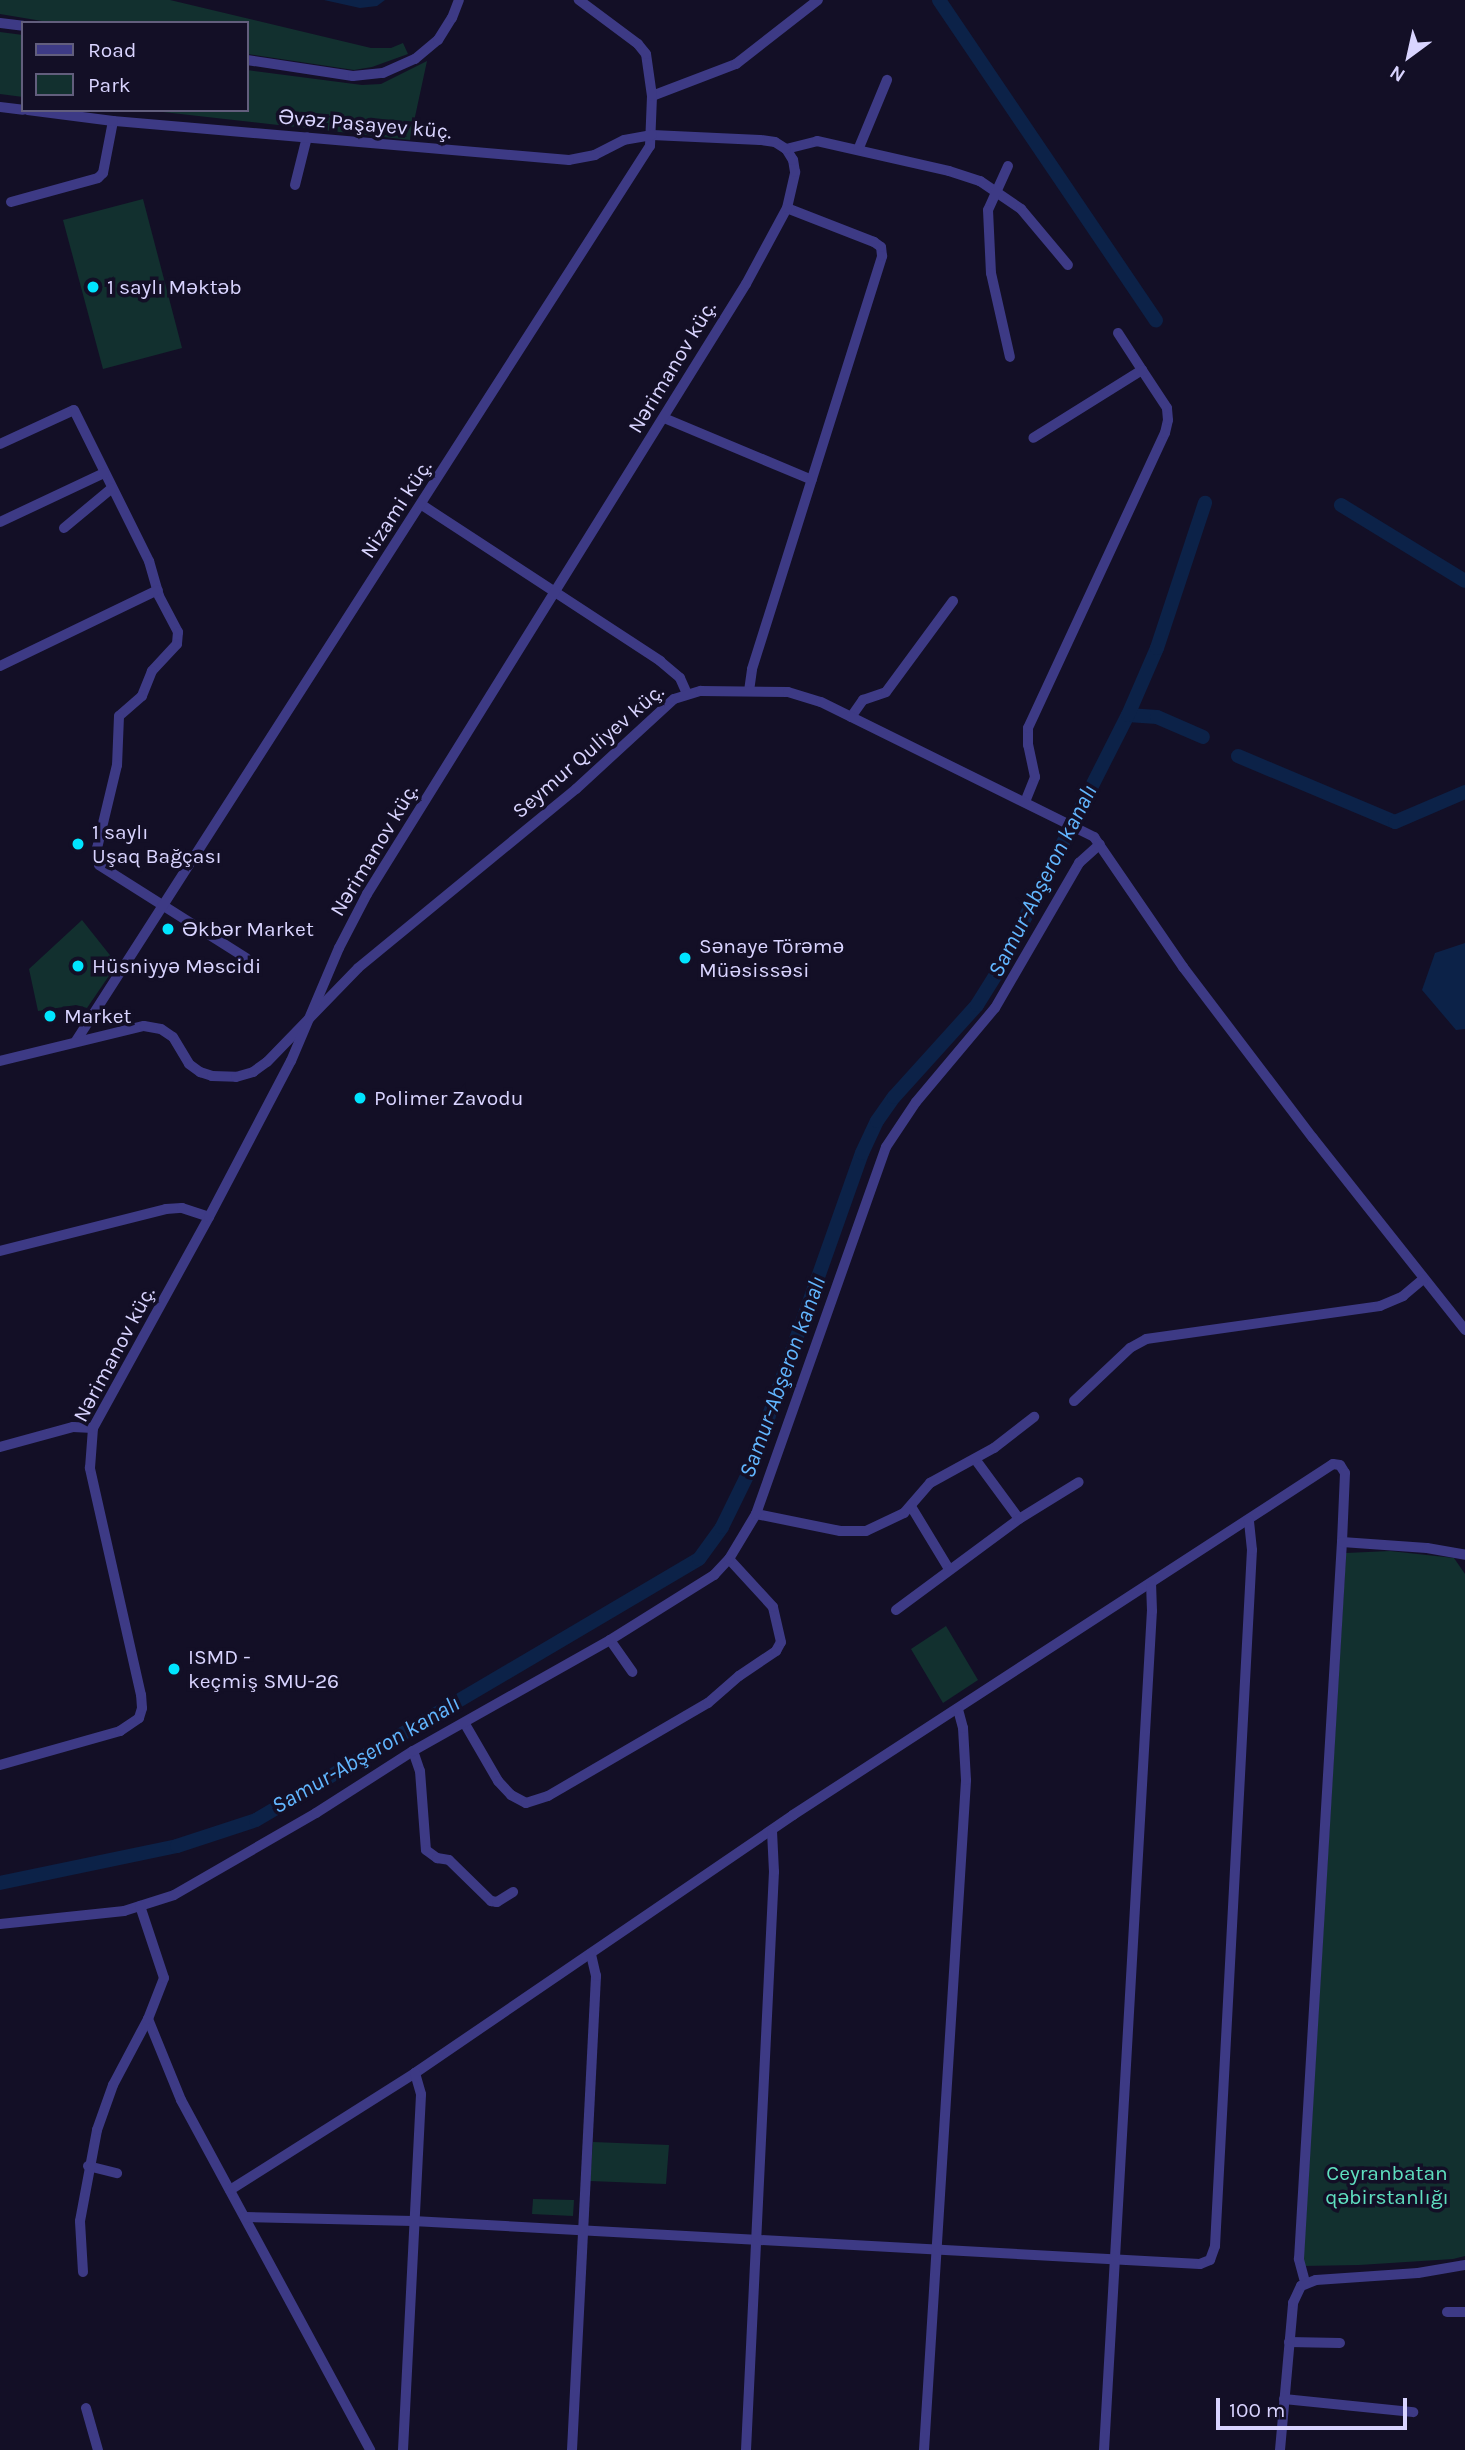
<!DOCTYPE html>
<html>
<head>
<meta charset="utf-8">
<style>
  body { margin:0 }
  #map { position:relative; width:1465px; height:2450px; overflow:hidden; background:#130f26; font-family:Karla,sans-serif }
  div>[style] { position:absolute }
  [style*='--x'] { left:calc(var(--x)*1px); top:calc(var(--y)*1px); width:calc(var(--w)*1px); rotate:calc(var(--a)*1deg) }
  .green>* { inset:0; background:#12302f }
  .water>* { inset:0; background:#0c2248 }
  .canal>* { height:14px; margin:-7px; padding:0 7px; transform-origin:7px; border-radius:7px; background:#0c2248 }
  .minor>* { height:10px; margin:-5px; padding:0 5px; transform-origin:5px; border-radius:5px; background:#3d3a85 }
  .dots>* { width:19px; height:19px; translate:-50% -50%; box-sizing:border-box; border:4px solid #130f26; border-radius:50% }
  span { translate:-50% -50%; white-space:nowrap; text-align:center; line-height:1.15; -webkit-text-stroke:7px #130f26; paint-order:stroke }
  .street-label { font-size:21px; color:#d9d4ff }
  .poi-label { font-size:21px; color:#d9d4ff }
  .left { translate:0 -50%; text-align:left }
  .park-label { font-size:21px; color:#5fe0c0 }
  .water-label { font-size:23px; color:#62b6ff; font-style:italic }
  .legend { position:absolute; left:21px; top:21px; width:228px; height:91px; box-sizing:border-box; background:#130f26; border:2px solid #625e7d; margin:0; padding:9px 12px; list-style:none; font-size:21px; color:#d9d4ff }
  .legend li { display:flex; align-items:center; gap:14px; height:35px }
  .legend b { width:35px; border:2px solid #625e7d }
  .north { position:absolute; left:1374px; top:21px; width:70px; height:70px; -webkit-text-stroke:5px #130f26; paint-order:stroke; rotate:213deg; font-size:19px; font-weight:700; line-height:28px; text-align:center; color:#d9d4ff }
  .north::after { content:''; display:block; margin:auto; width:24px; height:32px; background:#d9d4ff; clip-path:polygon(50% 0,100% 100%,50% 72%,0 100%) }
  .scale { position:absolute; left:1216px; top:2398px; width:191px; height:32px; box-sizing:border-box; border:4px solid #d9d4ff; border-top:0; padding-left:9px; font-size:21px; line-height:24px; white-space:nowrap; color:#d9d4ff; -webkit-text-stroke:5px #130f26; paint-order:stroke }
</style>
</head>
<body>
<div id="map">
  <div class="green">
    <i style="clip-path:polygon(0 0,170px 0,371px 48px,391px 48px,403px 43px,408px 54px,372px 67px,354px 70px,247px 54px,247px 23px,54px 23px,0 14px)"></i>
    <i style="clip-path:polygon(0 32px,23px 35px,23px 97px,0 94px)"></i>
    <i style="clip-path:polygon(427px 61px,410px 140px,145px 110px,247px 110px,247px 70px,362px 85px,381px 84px)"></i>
    <i style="clip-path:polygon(143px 199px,182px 348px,103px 369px,63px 220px)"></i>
    <i style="clip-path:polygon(82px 920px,117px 964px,87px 1008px,76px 1005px,38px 1011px,29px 969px)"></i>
    <i style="clip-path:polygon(1390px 1551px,1454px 1558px,1465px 1574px,1465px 2256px,1453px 2259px,1359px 2265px,1303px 2266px,1346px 1553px)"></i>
    <i style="clip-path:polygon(946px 1626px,978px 1680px,943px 1703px,911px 1649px)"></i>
    <i style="clip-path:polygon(593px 2142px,669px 2145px,666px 2184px,590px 2181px)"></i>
    <i style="clip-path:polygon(533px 2199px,574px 2200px,573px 2216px,532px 2214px)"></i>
  </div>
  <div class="water">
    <i style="clip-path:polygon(324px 0,385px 0,377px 6px,360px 8px)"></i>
    <i style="clip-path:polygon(1465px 943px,1465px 1029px,1456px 1030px,1422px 990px,1435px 953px)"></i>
  </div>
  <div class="canal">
    <i style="--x:939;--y:0;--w:387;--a:55.9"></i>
    <i style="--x:1341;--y:505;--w:145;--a:31.5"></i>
    <i style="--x:1128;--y:715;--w:29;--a:4"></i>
    <i style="--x:1157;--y:717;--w:50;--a:23.5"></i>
    <i style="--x:1238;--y:756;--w:170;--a:22.8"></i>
    <i style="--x:1395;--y:822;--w:76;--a:-23.2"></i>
    <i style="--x:0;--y:1883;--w:181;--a:-11.8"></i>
    <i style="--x:177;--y:1846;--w:83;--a:-18.2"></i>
    <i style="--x:256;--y:1820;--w:514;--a:-30.51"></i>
    <i style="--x:699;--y:1559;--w:39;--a:-54"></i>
    <i style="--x:722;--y:1527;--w:61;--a:-63.9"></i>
    <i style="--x:749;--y:1472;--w:338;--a:-70.5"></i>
    <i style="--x:862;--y:1153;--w:35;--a:-65"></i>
    <i style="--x:877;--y:1121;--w:29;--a:-55"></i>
    <i style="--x:894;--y:1097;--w:124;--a:-47.9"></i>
    <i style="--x:977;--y:1005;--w:38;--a:-58"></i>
    <i style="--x:997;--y:973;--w:289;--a:-63.1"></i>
    <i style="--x:1128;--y:715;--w:73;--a:-66.6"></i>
    <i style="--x:1157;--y:648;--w:153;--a:-71.7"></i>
  </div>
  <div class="minor">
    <i style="--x:0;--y:23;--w:23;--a:7"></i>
    <i style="--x:247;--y:60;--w:107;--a:8.6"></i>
    <i style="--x:353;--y:76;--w:30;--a:-6"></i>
    <i style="--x:383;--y:73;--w:35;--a:-24"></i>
    <i style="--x:415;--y:59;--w:30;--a:-40"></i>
    <i style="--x:438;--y:40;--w:26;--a:-58"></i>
    <i style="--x:452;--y:18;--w:19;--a:-69"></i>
    <i style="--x:652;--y:96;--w:90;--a:-20.9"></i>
    <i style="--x:736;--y:64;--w:104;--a:-38"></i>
    <i style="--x:0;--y:107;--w:23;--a:7"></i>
    <i style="--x:786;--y:149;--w:32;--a:-14"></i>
    <i style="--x:817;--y:141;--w:135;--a:12.8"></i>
    <i style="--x:949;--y:171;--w:33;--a:18"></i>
    <i style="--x:980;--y:181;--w:50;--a:34.3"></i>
    <i style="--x:1021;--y:209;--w:73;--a:50"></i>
    <i style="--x:858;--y:150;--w:76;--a:-67.5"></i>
    <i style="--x:1008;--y:166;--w:48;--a:114.4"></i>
    <i style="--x:988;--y:210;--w:63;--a:87.3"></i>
    <i style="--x:991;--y:273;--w:86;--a:77.3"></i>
    <i style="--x:295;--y:185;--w:49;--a:-76"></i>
    <i style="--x:11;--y:202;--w:90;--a:-15.4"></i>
    <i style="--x:98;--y:178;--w:7;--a:-45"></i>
    <i style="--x:103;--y:173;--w:53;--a:-79.1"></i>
    <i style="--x:1118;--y:333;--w:44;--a:57"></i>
    <i style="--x:664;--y:418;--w:160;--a:22.7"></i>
    <i style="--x:0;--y:444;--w:81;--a:-24.7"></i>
    <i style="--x:74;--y:410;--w:169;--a:63.6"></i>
    <i style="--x:149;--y:561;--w:36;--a:74"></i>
    <i style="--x:159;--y:596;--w:41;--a:62.2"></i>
    <i style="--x:178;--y:632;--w:12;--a:95"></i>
    <i style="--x:177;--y:644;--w:37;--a:133"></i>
    <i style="--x:152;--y:671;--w:27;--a:112"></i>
    <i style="--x:142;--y:696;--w:30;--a:139"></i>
    <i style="--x:119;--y:716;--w:49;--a:92.3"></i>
    <i style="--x:117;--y:765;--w:85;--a:103.5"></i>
    <i style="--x:97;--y:848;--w:17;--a:83"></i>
    <i style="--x:99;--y:865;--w:174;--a:32.3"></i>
    <i style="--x:422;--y:505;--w:285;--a:33.2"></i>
    <i style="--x:660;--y:661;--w:26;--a:40"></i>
    <i style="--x:680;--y:678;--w:17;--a:66"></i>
    <i style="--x:0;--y:522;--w:115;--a:-25.2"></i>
    <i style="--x:64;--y:528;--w:62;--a:-39.8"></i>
    <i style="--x:0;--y:666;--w:175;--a:-25.7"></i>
    <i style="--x:749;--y:691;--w:22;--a:-82"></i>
    <i style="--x:752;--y:669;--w:433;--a:-72.5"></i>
    <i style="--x:882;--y:256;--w:9;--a:-96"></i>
    <i style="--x:881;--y:247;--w:9;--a:-144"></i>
    <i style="--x:874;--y:242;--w:93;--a:-158.7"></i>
    <i style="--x:851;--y:717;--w:21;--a:-55"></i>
    <i style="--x:863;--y:700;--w:24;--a:-19"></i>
    <i style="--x:886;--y:692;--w:113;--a:-53.6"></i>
    <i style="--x:1025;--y:802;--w:27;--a:-68"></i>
    <i style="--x:1035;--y:777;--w:33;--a:-102"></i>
    <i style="--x:1028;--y:745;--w:17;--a:-90"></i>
    <i style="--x:1028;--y:728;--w:325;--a:-65.1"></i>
    <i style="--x:1165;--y:433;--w:13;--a:-77"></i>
    <i style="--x:1168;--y:420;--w:12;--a:-95"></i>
    <i style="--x:1167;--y:408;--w:45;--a:-123.3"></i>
    <i style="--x:1142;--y:370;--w:128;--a:148"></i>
    <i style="--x:76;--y:1041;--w:1063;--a:-57.33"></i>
    <i style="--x:650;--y:146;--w:50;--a:-87.7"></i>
    <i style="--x:652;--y:96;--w:42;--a:-98.1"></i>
    <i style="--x:646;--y:54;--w:13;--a:-129"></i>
    <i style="--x:638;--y:44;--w:74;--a:-143.3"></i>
    <i style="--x:0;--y:1061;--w:148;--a:-13.7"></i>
    <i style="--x:144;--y:1026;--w:17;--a:10"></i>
    <i style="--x:161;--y:1029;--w:14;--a:34"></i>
    <i style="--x:173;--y:1037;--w:31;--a:59"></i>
    <i style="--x:189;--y:1064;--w:14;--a:36"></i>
    <i style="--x:200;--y:1072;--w:13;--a:18"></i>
    <i style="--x:212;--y:1076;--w:24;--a:2"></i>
    <i style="--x:236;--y:1077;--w:18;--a:-16"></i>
    <i style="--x:253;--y:1072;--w:17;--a:-36"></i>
    <i style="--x:267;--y:1062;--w:131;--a:-45.9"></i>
    <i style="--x:358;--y:968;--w:282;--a:-39.4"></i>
    <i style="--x:576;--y:789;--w:133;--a:-42.6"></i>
    <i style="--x:674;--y:699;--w:28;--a:-17"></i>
    <i style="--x:701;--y:691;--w:87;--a:0.7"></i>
    <i style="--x:788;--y:692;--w:34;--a:17"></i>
    <i style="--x:821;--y:702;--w:305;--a:26.3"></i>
    <i style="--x:1094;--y:837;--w:158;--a:55.6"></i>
    <i style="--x:1183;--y:967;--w:215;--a:52.8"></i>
    <i style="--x:1313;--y:1138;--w:245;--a:51.6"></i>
    <i style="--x:0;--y:1251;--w:171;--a:-14.2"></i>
    <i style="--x:166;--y:1209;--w:16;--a:-4"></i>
    <i style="--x:182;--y:1208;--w:28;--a:18"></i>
    <i style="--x:1074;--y:1401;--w:77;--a:-43.4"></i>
    <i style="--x:1130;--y:1348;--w:18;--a:-29"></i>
    <i style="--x:1146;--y:1339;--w:236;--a:-8"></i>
    <i style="--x:1380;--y:1306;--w:25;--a:-23"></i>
    <i style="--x:1403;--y:1296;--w:26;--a:-40"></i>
    <i style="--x:0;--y:1447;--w:76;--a:-15.3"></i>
    <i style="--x:73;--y:1427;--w:20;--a:3"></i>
    <i style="--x:975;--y:1459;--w:74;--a:53.7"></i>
    <i style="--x:912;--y:1508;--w:71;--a:58.8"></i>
    <i style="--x:756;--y:1514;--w:86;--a:11.4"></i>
    <i style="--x:840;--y:1531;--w:26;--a:0"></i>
    <i style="--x:866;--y:1531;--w:42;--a:-25.3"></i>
    <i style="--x:904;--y:1513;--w:40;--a:-49"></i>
    <i style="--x:930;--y:1483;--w:73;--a:-28.7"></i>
    <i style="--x:994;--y:1448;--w:51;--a:-37.8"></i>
    <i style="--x:896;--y:1610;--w:153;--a:-36.5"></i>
    <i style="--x:1019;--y:1519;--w:70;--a:-31.7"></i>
    <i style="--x:610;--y:1640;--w:39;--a:55"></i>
    <i style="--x:465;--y:1724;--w:66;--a:59.9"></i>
    <i style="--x:498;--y:1781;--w:19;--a:47"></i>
    <i style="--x:511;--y:1795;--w:17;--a:28"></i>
    <i style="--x:526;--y:1803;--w:23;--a:-18"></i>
    <i style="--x:548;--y:1796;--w:185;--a:-30.2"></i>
    <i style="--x:708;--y:1703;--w:41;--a:-41.1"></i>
    <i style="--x:739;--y:1676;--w:45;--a:-34"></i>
    <i style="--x:776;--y:1651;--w:10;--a:-61"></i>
    <i style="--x:781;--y:1642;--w:36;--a:-103"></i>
    <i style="--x:773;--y:1607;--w:65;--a:-132.5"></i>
    <i style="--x:413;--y:1751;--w:21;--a:71"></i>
    <i style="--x:420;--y:1771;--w:79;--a:85.7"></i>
    <i style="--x:426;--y:1850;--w:14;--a:36"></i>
    <i style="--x:437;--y:1858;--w:12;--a:9"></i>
    <i style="--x:449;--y:1860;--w:59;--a:44.3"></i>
    <i style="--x:491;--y:1901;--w:6;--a:9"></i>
    <i style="--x:497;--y:1902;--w:19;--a:-32"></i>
    <i style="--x:0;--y:1765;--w:125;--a:-15.8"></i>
    <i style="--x:120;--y:1731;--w:23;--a:-34"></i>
    <i style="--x:139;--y:1718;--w:10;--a:-73"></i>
    <i style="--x:142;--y:1708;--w:13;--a:-94"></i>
    <i style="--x:141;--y:1695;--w:233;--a:-102.7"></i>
    <i style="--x:90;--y:1468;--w:40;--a:-85.7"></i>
    <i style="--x:93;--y:1428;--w:241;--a:-61.2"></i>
    <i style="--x:209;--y:1217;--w:176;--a:-62.3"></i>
    <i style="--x:291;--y:1061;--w:123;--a:-67"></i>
    <i style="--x:339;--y:948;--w:61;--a:-62.6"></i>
    <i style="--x:367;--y:894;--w:718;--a:-58.15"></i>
    <i style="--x:746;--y:284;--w:86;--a:-61.7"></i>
    <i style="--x:787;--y:208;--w:37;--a:-77"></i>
    <i style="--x:795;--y:172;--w:12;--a:-99"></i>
    <i style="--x:793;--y:160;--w:13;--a:-122"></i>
    <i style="--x:786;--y:149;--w:13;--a:-148"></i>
    <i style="--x:775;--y:142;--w:15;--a:-172"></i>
    <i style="--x:760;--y:140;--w:108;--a:-177.3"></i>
    <i style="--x:652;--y:135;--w:28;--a:170"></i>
    <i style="--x:624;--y:140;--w:33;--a:153"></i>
    <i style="--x:595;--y:155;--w:26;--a:169"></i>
    <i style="--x:569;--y:160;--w:458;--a:-175.1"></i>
    <i style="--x:113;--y:121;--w:86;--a:-172.6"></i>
    <i style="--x:0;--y:1924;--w:125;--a:-6"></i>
    <i style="--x:124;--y:1911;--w:52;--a:-17.7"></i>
    <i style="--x:174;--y:1895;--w:164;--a:-30"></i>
    <i style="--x:316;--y:1813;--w:115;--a:-32.6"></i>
    <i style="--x:413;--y:1751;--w:226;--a:-29.4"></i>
    <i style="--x:610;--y:1640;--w:123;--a:-32"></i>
    <i style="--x:714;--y:1575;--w:22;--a:-47"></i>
    <i style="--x:729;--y:1559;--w:52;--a:-59"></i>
    <i style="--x:756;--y:1514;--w:389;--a:-70.5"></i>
    <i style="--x:886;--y:1147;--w:54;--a:-56.3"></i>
    <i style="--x:916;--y:1102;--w:123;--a:-50"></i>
    <i style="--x:995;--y:1008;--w:168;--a:-59.9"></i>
    <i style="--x:1079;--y:863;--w:28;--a:-42"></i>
    <i style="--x:148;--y:2019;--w:87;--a:67.8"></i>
    <i style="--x:181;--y:2100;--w:398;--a:61.6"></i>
    <i style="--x:88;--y:2166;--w:30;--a:14"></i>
    <i style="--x:230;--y:2190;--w:219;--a:-32.3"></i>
    <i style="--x:415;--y:2073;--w:458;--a:-34.3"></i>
    <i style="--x:793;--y:1815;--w:644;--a:-33.02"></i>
    <i style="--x:1333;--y:1464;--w:7;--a:8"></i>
    <i style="--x:1340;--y:1465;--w:9;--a:58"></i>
    <i style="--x:1345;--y:1473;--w:69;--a:92.5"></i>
    <i style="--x:245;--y:2217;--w:168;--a:1.4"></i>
    <i style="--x:413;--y:2221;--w:788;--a:3.13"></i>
    <i style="--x:1200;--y:2264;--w:11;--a:-22"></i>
    <i style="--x:1210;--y:2260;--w:15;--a:-70"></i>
    <i style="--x:1215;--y:2246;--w:697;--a:-86.96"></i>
    <i style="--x:1252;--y:1550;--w:30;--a:-96"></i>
    <i style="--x:83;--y:2272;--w:51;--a:-93.4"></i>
    <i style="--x:80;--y:2221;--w:93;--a:-79.4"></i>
    <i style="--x:97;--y:2130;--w:48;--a:-70.4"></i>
    <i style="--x:113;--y:2085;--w:75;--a:-62.1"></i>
    <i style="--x:148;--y:2019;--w:44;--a:-68.7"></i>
    <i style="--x:164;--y:1978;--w:76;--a:-108.4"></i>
    <i style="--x:1305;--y:2282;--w:24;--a:-105"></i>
    <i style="--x:1299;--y:2259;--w:718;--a:-86.57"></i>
    <i style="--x:1342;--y:1542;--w:85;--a:4"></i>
    <i style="--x:1427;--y:1548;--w:39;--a:10"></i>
    <i style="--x:1447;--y:2312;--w:18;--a:0"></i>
    <i style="--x:1289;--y:2342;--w:51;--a:1.1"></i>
    <i style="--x:1284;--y:2399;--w:130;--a:5.8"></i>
    <i style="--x:86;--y:2408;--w:44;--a:74.1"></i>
    <i style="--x:403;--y:2450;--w:356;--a:-87.1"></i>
    <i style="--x:421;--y:2094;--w:22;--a:-106"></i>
    <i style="--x:572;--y:2450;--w:475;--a:-87.1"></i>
    <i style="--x:596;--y:1976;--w:23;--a:-103"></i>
    <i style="--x:746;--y:2450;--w:579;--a:-87.23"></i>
    <i style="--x:774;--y:1872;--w:41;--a:-92.8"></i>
    <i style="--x:924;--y:2450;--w:671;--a:-86.41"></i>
    <i style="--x:966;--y:1780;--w:52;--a:-93.3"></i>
    <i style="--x:963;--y:1728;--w:20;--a:-105"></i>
    <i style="--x:1104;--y:2450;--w:840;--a:-86.73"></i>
    <i style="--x:1152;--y:1611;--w:27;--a:-92"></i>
    <i style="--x:1280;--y:2450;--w:148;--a:-84.9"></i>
    <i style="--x:1293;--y:2303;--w:19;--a:-65"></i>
    <i style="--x:1301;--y:2286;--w:16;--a:-22"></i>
    <i style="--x:1316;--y:2280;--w:102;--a:-3.9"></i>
    <i style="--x:1418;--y:2273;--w:48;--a:-9.7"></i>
  </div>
  <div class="dots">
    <i style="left:93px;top:287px;background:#00e5ff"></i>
    <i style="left:78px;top:844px;background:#00e5ff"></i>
    <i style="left:168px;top:929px;background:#00e5ff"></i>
    <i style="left:685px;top:958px;background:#00e5ff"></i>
    <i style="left:78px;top:966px;background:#00e5ff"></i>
    <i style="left:50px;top:1016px;background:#00e5ff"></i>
    <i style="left:360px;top:1098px;background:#00e5ff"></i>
    <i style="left:174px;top:1669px;background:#00e5ff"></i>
  </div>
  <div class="street-label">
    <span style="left:365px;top:124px;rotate:5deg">Əvəz Paşayev küç.</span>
    <span style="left:672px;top:367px;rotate:-59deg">Nərimanov küç.</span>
    <span style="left:396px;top:509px;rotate:-57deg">Nizami küç.</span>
    <span style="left:588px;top:751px;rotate:-41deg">Seymur Quliyev küç.</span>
    <span style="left:374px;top:850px;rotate:-59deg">Nərimanov küç.</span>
    <span style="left:114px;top:1354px;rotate:-62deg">Nərimanov küç.</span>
  </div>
  <div class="poi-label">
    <span class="left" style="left:107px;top:287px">1 saylı Məktəb</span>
    <span class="left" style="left:92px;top:844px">1 saylı<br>Uşaq Bağçası</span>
    <span class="left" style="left:182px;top:929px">Əkbər Market</span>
    <span class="left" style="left:699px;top:958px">Sənaye Törəmə<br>Müəsissəsi</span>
    <span class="left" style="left:92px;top:966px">Hüsniyyə Məscidi</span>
    <span class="left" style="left:64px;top:1016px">Market</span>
    <span class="left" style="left:374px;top:1098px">Polimer Zavodu</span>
    <span class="left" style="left:188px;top:1669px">ISMD -<br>keçmiş SMU-26</span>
  </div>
  <div class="park-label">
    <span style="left:1387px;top:2185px">Ceyranbatan<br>qəbirstanlığı</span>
  </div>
  <div class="water-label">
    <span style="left:1043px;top:881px;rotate:-63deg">Samur-Abşeron kanalı</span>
    <span style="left:783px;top:1377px;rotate:-70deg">Samur-Abşeron kanalı</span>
    <span style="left:366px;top:1755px;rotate:-30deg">Samur-Abşeron kanalı</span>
  </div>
  <ul class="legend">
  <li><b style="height:9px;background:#3d3a85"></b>Road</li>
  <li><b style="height:19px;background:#12302f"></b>Park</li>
  </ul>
  <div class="north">N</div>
  <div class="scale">100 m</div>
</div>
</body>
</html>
